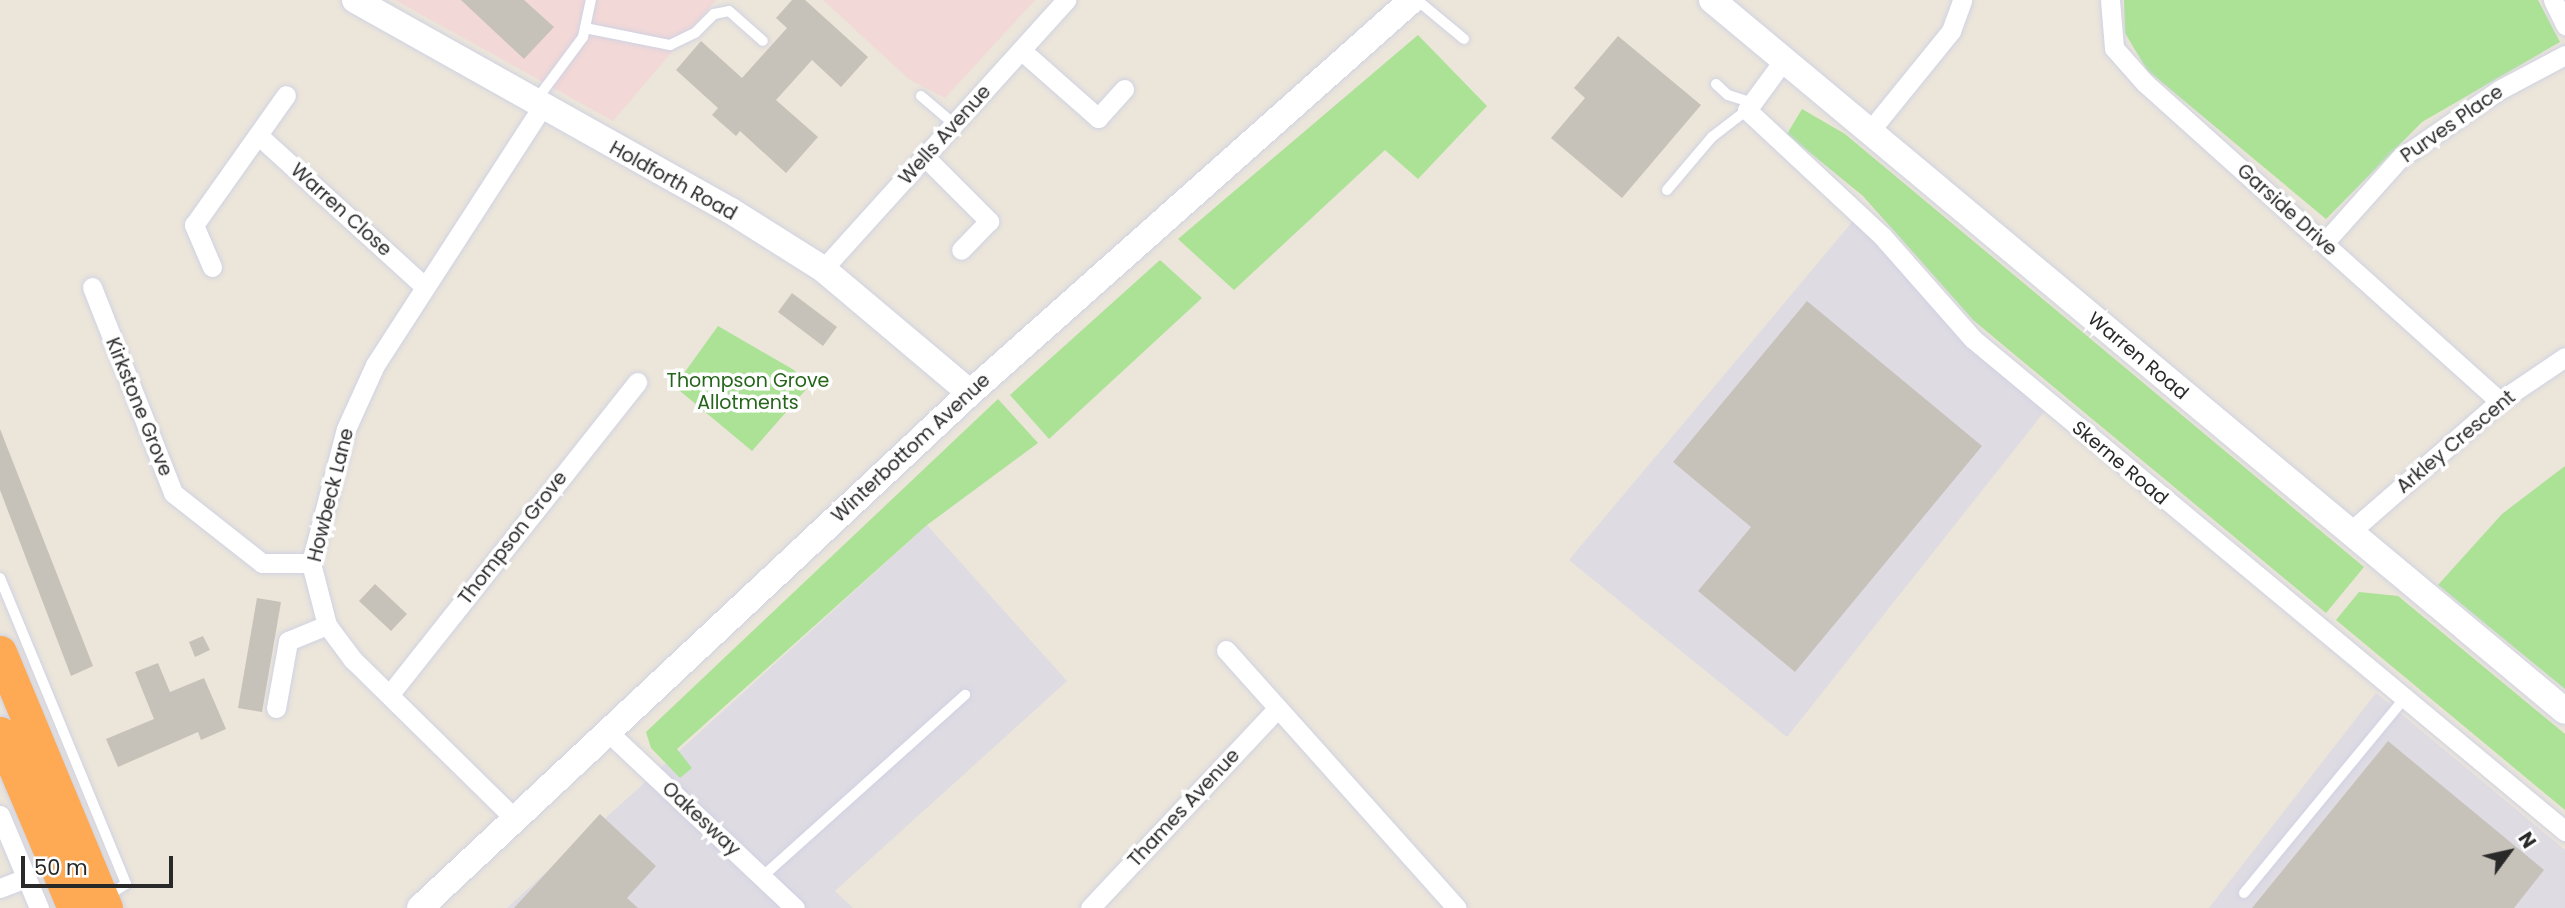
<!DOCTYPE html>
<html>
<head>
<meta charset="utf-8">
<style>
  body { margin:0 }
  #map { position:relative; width:2565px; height:908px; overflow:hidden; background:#ebe5da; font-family:Poppins,sans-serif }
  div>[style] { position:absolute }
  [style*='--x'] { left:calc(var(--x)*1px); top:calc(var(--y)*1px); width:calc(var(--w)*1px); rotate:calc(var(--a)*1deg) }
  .industrial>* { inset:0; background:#dedbe3 }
  .medical>* { inset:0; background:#f2d8d7 }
  .green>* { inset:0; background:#abe296 }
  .building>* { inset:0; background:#c6c2ba }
  .roads { filter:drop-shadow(0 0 2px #d0d2e2) drop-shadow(0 0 2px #d0d2e2) }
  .lane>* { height:10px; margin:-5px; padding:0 5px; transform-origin:5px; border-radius:5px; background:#fff }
  .street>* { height:19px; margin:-9.5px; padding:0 9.5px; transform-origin:9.5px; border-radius:9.5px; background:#fff }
  .secondary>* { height:26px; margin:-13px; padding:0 13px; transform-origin:13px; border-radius:13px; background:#fff }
  .highway>* { height:33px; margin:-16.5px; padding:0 16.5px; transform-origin:16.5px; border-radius:16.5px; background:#fea953 }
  span { translate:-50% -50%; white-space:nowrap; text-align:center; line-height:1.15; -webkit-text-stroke:7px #fff; paint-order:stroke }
  .street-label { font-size:19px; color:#292929 }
  .park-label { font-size:19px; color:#24651a }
  .north { position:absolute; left:2474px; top:817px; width:70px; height:70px; -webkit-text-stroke:5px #fff; paint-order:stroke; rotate:57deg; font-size:19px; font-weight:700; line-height:28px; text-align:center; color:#292929 }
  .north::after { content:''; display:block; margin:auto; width:24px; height:32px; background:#292929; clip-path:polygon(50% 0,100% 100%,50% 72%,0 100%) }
  .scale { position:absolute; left:21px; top:856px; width:152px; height:32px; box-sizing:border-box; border:4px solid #292929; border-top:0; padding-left:9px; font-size:21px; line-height:24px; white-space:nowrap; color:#292929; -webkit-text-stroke:5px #fff; paint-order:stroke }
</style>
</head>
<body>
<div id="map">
  <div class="industrial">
    <i style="clip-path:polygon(1853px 221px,2044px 412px,1787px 737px,1569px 560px)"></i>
    <i style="clip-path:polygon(927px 525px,1067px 681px,835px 891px,853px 908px,507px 908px)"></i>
    <i style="clip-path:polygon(2376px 693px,2565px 850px,2565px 908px,2209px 908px)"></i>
  </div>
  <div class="medical">
    <i style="clip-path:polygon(395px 0,716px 0,613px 121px)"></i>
    <i style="clip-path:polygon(823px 0,1035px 0,945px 98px,910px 80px)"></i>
  </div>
  <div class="green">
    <i style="clip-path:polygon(2124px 0,2538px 0,2560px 42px,2422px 122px,2326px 219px,2147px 70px,2125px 33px)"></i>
    <i style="clip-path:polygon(1418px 35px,1487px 106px,1418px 179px,1385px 150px,1234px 290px,1178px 239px)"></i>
    <i style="clip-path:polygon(1802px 109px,1845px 134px,2364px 567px,2326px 613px,1973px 320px,1863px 196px,1787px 134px)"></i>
    <i style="clip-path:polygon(1160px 260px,1202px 298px,1049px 439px,1010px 395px)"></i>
    <i style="clip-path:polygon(718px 326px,794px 370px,809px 386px,752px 451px,680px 391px,677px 383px)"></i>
    <i style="clip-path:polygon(998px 399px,1038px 443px,927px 525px,677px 749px,692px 768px,680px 778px,651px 748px,646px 732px)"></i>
    <i style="clip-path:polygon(2565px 466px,2565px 689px,2438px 585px,2502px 514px)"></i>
    <i style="clip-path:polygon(2359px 592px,2398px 596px,2565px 734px,2565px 810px,2336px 620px)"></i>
  </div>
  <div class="building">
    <i style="clip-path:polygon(461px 0,524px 0,554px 27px,524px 59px)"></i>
    <i style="clip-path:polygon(792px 0,805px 0,868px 57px,841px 87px,812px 60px,776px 100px,818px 137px,786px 173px,740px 131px,736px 136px,712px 115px,718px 108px,676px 70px,701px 41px,742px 78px,787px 28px,776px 18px)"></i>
    <i style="clip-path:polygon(1618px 36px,1701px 105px,1622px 198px,1551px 138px,1585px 98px,1574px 88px)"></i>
    <i style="clip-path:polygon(792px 293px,837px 327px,823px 346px,778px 312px)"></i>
    <i style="clip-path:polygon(1807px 301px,1982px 446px,1795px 672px,1698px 591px,1751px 527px,1673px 462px)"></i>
    <i style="clip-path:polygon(0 429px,93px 666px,71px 676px,0 490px)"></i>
    <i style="clip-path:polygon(375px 584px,407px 614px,391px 631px,359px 601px)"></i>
    <i style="clip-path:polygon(257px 598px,281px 602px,262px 712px,238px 708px)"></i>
    <i style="clip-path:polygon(203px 636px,210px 650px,195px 657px,189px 642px)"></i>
    <i style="clip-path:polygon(158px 663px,170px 692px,204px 678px,226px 729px,201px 740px,198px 732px,118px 767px,106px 739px,154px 719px,135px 672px)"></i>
    <i style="clip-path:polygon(2388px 741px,2544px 870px,2514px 908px,2252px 908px)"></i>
    <i style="clip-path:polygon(600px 814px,656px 866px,627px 898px,638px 908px,514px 908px)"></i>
  </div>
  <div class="roads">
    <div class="lane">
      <i style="--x:1417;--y:0;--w:61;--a:39.7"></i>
      <i style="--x:585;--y:28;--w:87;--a:11.3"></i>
      <i style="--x:670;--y:45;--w:28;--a:-26"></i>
      <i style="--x:695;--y:33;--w:27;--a:-45"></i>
      <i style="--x:714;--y:14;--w:15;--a:-11"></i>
      <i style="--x:729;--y:11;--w:45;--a:41.4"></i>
      <i style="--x:1716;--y:84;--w:16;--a:43"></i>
      <i style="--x:1728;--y:95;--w:22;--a:18"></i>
      <i style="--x:921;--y:96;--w:43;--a:40.3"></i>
      <i style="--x:537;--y:99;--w:77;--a:-53.4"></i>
      <i style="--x:583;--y:37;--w:38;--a:-78"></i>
      <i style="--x:1667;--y:190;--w:70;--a:-49.7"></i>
      <i style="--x:1712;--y:137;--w:44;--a:-37.6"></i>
      <i style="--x:0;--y:578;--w:331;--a:67.6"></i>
      <i style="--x:126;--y:884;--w:22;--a:148"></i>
      <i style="--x:762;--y:877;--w:273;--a:-41.9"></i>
      <i style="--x:2244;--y:893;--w:253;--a:-50.5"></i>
    </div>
    <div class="street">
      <i style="--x:2110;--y:0;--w:48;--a:85.2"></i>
      <i style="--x:2114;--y:48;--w:47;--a:48.5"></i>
      <i style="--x:2145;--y:83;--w:477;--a:41.9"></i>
      <i style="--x:2553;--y:0;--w:28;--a:64"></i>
      <i style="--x:1021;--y:50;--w:103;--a:41.4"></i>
      <i style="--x:1098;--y:118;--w:39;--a:-48"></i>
      <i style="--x:1783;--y:61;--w:61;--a:126.3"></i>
      <i style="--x:1747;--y:110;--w:186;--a:43"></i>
      <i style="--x:1883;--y:237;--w:136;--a:48.6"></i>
      <i style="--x:1973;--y:339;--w:770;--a:39.73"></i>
      <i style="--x:1869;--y:132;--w:130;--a:-50.9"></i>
      <i style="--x:1951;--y:31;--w:33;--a:-70"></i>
      <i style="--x:258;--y:135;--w:224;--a:42.3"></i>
      <i style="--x:925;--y:157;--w:91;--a:45"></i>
      <i style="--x:989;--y:221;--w:40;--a:134"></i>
      <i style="--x:2324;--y:243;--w:113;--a:-48.2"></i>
      <i style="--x:2399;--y:159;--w:121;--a:-34.6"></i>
      <i style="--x:2499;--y:90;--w:75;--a:-27.9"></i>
      <i style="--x:212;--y:267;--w:46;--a:-113.2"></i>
      <i style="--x:194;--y:225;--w:159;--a:-54.7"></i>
      <i style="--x:823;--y:269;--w:363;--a:-47.9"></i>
      <i style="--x:92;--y:287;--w:221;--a:68.5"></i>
      <i style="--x:173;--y:493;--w:113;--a:38.2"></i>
      <i style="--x:262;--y:563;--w:49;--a:0"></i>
      <i style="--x:2350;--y:532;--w:199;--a:-41.1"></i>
      <i style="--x:2500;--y:401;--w:78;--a:-34.1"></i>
      <i style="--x:1226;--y:650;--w:346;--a:48.2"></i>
      <i style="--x:390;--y:694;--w:398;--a:-51.6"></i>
      <i style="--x:276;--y:708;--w:68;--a:-79.8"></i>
      <i style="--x:288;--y:641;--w:42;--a:-22.3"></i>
      <i style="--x:607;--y:731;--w:258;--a:43.3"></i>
      <i style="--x:0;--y:815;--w:101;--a:67.2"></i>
      <i style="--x:514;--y:818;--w:226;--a:-135.5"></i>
      <i style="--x:353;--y:660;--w:44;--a:-126.6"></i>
      <i style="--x:327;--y:625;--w:64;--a:-104.5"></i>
      <i style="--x:311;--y:563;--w:138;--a:-75.4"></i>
      <i style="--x:346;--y:429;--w:70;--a:-65.6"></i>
      <i style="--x:375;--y:365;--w:307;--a:-57.1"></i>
      <i style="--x:0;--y:888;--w:28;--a:-21"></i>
      <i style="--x:1090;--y:908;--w:274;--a:-46.8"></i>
    </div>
    <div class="secondary">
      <i style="--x:355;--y:0;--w:431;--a:29.3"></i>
      <i style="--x:731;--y:211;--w:109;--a:32.2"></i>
      <i style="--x:823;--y:269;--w:192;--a:40.1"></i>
      <i style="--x:1712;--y:0;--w:1110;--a:39.81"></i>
      <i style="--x:420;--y:908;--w:753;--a:-43.12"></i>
      <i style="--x:970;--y:393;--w:591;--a:-41.64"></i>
    </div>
    <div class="highway">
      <i style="--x:0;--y:652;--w:277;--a:67.5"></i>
      <i style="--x:0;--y:733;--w:190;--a:67.1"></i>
    </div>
  </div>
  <div class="street-label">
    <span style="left:2452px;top:124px;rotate:-35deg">Purves Place</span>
    <span style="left:945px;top:135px;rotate:-48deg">Wells Avenue</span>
    <span style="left:673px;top:181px;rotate:29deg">Holdforth Road</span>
    <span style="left:341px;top:210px;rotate:42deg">Warren Close</span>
    <span style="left:2287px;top:210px;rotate:42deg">Garside Drive</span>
    <span style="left:2138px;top:356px;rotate:40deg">Warren Road</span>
    <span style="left:139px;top:407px;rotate:68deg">Kirkstone Grove</span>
    <span style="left:2456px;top:442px;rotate:-40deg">Arkley Crescent</span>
    <span style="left:911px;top:448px;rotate:-43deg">Winterbottom Avenue</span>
    <span style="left:2120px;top:463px;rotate:40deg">Skerne Road</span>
    <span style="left:331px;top:495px;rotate:-76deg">Howbeck Lane</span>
    <span style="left:513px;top:538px;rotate:-52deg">Thompson Grove</span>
    <span style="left:1184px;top:808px;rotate:-47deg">Thames Avenue</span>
    <span style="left:701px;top:819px;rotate:43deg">Oakesway</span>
  </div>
  <div class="park-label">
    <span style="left:748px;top:392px">Thompson Grove<br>Allotments</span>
  </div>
  <div class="north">N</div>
  <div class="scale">50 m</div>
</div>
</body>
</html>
